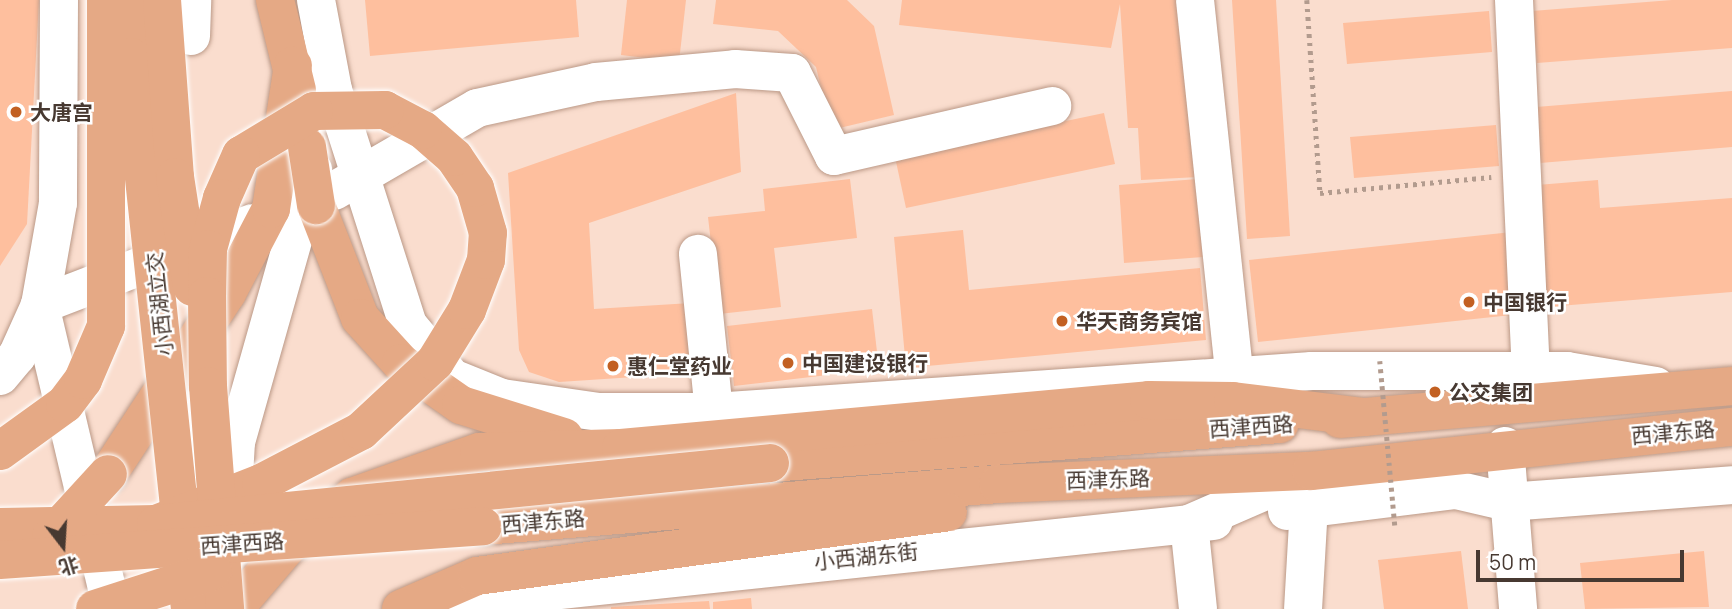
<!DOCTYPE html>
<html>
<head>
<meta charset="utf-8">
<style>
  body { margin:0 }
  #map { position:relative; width:1732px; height:609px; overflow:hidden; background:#faddce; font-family:Manrope,"Noto Sans SC",sans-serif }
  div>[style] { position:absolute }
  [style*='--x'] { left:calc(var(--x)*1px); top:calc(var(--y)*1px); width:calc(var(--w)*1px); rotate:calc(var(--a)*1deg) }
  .building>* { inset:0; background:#febf9e }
  .path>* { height:4.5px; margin-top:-2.25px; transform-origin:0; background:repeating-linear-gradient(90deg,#b29b8e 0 3.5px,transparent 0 8.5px) }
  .roads { filter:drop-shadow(0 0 2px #bb9987) drop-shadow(0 0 2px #bb9987) }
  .minor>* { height:38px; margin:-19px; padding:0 19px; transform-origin:19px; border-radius:19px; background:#fff }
  .major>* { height:38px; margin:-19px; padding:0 19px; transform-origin:19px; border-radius:19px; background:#e5a985 }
  .path-bridge>* { height:4.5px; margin-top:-2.25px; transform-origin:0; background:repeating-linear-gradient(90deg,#b29b8e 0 3.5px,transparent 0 8.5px) }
  .bridges { filter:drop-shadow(0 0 2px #fff) drop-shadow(0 0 2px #fff) }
  .major-bridge>* { height:38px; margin:-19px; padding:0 19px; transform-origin:19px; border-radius:19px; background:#e5a985 }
  .dots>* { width:19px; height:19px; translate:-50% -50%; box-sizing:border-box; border:4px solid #fff; border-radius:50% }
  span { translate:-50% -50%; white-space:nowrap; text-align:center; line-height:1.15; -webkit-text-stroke:5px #fff; paint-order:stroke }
  .poi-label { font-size:21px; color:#473931; font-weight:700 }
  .left { translate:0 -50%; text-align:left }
  .street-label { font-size:21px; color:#473931 }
  .north { position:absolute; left:28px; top:511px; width:70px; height:70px; -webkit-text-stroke:5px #fff; paint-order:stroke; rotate:163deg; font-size:19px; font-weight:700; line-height:28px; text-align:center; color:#473931 }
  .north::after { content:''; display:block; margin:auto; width:24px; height:32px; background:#473931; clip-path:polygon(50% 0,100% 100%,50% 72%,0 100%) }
  .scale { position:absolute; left:1476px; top:550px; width:208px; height:32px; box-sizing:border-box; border:4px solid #473931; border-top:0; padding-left:9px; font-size:21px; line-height:24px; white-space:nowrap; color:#473931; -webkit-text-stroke:5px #fff; paint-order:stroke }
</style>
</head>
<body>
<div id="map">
  <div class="building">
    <i style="clip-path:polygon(0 0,39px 0,27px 224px,0 266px)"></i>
    <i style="clip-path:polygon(365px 0,576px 0,579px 37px,370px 56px)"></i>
    <i style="clip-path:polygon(627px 0,686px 0,679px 62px,621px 55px)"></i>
    <i style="clip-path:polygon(716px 0,847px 0,874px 26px,894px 115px,831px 130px,816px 67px,778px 31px,713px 24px)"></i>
    <i style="clip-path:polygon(902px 0,1186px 0,1198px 177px,1141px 180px,1138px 128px,1128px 128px,1120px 4px,1111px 48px,899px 25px)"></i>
    <i style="clip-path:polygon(1232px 0,1276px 0,1290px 236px,1247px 239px)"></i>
    <i style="clip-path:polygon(1672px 0,1732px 0,1732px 48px,1537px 63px,1532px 11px)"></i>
    <i style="clip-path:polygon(1489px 11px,1492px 52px,1347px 64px,1343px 23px)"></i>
    <i style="clip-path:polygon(1732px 91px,1732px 147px,1528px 164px,1523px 108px)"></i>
    <i style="clip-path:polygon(736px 93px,741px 172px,589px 223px,594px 309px,691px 303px,695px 373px,559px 382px,529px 372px,519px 350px,508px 173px)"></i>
    <i style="clip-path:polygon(1104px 113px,1115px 164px,906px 208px,895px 157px)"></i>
    <i style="clip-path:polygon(1496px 125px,1499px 166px,1354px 178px,1350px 137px)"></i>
    <i style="clip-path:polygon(850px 179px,857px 238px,774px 248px,781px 307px,719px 314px,708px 217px,765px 211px,763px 189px)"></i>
    <i style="clip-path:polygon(1198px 179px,1203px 257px,1124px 263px,1119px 185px)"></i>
    <i style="clip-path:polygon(1598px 180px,1600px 208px,1732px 198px,1732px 292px,1534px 308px,1525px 186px)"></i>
    <i style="clip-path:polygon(963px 230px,969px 290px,1200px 268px,1206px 340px,906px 368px,894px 237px)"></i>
    <i style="clip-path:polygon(1512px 232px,1521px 314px,1258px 342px,1249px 260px)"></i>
    <i style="clip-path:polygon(872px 309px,879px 369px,734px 386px,727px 326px)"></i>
    <i style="clip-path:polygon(1461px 551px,1468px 609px,1384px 609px,1378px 560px)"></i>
    <i style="clip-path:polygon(1704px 551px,1709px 607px,1585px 609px,1580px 563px)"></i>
    <i style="clip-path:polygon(751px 598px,752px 609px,713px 609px,713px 602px)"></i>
    <i style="clip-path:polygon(709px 601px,710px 609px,611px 609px,611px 607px)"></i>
  </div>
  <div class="path">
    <i style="--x:1307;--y:0;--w:193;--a:86.1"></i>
    <i style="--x:1320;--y:193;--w:172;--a:-5.3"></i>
  </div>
  <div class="roads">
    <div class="minor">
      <i style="--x:59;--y:0;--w:203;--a:90.3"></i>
      <i style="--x:58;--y:203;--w:104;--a:100"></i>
      <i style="--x:40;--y:305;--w:312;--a:76.7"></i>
      <i style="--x:316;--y:0;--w:92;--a:79.3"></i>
      <i style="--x:333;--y:90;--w:247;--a:72.3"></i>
      <i style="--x:408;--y:325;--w:69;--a:50.3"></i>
      <i style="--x:452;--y:378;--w:54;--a:21.8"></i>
      <i style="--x:502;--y:398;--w:98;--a:8.2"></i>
      <i style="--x:599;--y:412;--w:115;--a:0"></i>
      <i style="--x:714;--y:412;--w:599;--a:-3.92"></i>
      <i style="--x:1312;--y:371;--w:255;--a:0"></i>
      <i style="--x:1567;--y:371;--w:90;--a:9.6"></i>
      <i style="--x:1195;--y:0;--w:380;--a:84"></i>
      <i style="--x:1514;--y:0;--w:371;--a:87.4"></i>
      <i style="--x:191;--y:36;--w:36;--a:-88"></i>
      <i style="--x:334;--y:191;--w:165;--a:-30.1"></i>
      <i style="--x:477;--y:108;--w:122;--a:-12.3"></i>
      <i style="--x:596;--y:82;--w:140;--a:-5.3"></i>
      <i style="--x:735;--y:69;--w:57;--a:4"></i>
      <i style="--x:792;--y:73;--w:93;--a:63.2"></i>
      <i style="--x:834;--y:156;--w:224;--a:-12.9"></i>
      <i style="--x:40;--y:305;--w:227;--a:-21.1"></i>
      <i style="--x:0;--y:376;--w:26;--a:-50"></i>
      <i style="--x:17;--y:356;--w:56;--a:-65.7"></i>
      <i style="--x:692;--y:421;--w:24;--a:-22"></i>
      <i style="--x:714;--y:412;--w:159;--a:-95.8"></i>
      <i style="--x:1505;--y:446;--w:164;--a:85.4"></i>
      <i style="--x:1287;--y:511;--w:170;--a:-7.1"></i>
      <i style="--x:1456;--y:490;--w:53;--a:13"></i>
      <i style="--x:1508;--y:502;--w:225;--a:-4.3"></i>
      <i style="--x:231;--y:526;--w:84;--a:-86.6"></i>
      <i style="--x:236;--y:442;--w:283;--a:-74.2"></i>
      <i style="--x:427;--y:604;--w:766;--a:-5.99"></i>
      <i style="--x:1189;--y:524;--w:133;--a:-23.5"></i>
      <i style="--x:1311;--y:471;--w:138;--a:93.3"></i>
      <i style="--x:1198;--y:609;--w:85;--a:-96"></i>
      <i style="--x:1189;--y:524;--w:25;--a:-7"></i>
    </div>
    <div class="major">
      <i style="--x:275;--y:0;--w:93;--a:76.3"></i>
      <i style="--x:316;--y:205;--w:121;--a:68.7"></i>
      <i style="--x:360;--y:318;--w:61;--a:47.7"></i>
      <i style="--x:401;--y:363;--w:73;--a:35"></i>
      <i style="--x:461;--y:405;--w:108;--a:17.3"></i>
      <i style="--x:1340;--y:419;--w:393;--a:-4.8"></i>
      <i style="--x:770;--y:463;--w:511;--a:-4.37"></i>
      <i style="--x:108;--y:474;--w:217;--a:-56.7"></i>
      <i style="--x:227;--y:293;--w:95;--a:-62.4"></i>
      <i style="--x:271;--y:209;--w:145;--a:-81.3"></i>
      <i style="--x:483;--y:526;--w:517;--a:-4.66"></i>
      <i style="--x:998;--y:484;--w:313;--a:-2.4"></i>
      <i style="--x:1311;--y:471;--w:423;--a:-6"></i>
      <i style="--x:234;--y:609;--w:82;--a:-49.5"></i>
      <i style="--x:287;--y:547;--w:82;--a:-37.6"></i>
      <i style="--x:352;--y:497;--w:135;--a:-19.5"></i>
      <i style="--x:479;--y:452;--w:142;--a:-1.6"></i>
      <i style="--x:621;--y:448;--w:530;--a:-5.19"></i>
      <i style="--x:1149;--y:400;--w:84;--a:0.7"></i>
      <i style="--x:1233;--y:401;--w:132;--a:7"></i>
      <i style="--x:401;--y:609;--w:83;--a:-23.5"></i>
      <i style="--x:477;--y:576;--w:475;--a:-7.7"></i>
    </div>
  </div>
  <div class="path-bridge">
    <i style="--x:1380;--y:361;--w:165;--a:84.8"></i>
  </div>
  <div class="bridges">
    <div class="major-bridge">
      <i style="--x:133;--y:0;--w:57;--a:92"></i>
      <i style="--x:131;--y:57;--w:555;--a:83.9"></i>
      <i style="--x:162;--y:0;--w:177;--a:85.8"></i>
      <i style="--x:175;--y:177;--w:111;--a:81.2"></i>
      <i style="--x:307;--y:147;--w:59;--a:81.2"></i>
      <i style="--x:0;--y:451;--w:80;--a:-35.9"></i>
      <i style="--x:65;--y:404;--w:30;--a:-53"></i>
      <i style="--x:83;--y:380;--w:59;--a:-66.9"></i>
      <i style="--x:106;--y:326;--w:326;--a:-90"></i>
      <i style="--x:156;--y:524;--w:113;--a:-21.3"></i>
      <i style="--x:261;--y:483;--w:113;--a:-27.5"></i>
      <i style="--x:361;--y:431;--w:101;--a:-43"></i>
      <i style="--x:435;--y:362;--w:61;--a:-58.4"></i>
      <i style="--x:467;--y:310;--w:53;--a:-69.2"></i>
      <i style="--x:486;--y:260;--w:27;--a:-86"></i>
      <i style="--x:488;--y:233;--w:47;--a:-106.1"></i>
      <i style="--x:475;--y:188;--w:37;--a:-124"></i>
      <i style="--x:454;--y:157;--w:41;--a:-138.9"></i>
      <i style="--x:423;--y:130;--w:43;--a:-152.2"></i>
      <i style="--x:385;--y:110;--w:71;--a:179.2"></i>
      <i style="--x:314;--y:111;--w:85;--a:148.9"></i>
      <i style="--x:241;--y:155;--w:47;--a:113.8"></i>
      <i style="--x:222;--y:198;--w:53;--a:105.4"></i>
      <i style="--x:208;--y:249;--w:47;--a:91.2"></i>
      <i style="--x:207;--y:296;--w:90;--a:89.4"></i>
      <i style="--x:208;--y:386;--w:224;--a:85.6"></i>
      <i style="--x:0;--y:527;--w:156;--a:-1.1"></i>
      <i style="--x:156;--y:524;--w:617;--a:-5.67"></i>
      <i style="--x:51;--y:536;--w:84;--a:-47.4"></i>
      <i style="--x:0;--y:560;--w:484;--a:-4"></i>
      <i style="--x:95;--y:609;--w:124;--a:-17.9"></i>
    </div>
  </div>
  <div class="dots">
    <i style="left:16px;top:112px;background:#c26022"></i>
    <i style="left:1469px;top:302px;background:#c26022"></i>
    <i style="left:1062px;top:321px;background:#c26022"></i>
    <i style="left:788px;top:363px;background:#c26022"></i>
    <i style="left:613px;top:366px;background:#c26022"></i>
    <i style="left:1435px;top:392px;background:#c26022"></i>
  </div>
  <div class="poi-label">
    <span class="left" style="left:30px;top:112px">大唐宫</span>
    <span class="left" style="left:1483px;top:302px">中国银行</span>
    <span class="left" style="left:1076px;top:321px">华天商务宾馆</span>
    <span class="left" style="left:802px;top:363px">中国建设银行</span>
    <span class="left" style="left:627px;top:366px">惠仁堂药业</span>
    <span class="left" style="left:1449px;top:392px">公交集团</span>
  </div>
  <div class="street-label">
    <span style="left:159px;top:304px;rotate:-96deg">小西湖立交</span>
    <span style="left:1251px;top:426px;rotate:-4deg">西津西路</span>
    <span style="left:1673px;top:432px;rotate:-5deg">西津东路</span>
    <span style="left:1108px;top:479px;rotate:-2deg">西津东路</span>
    <span style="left:543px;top:521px;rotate:-5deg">西津东路</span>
    <span style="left:242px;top:543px;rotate:-4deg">西津西路</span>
    <span style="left:866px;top:556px;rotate:-6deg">小西湖东街</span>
  </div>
  <div class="north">北</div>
  <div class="scale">50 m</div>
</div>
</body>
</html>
